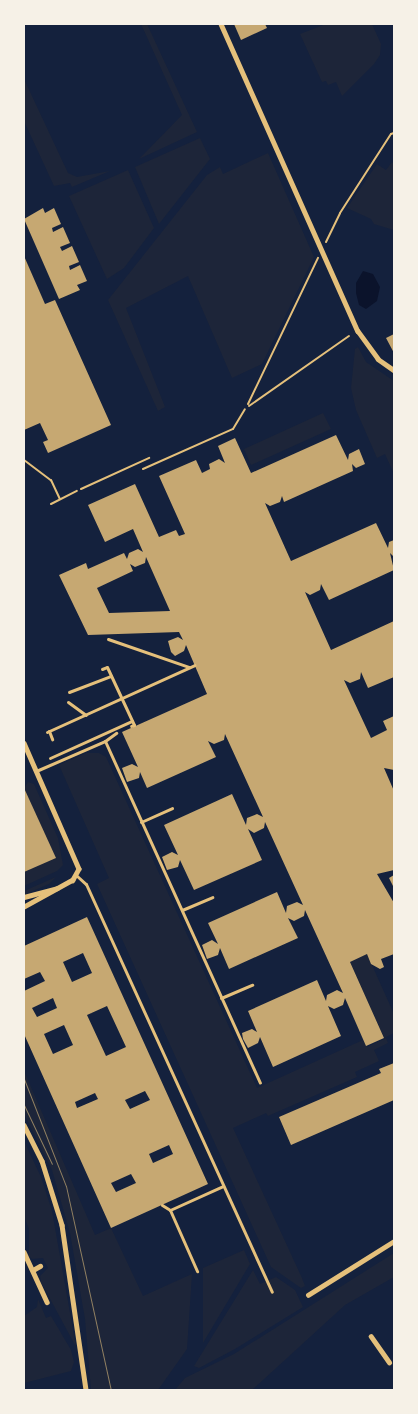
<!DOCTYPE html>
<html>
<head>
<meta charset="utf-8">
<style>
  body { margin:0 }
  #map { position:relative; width:418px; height:1414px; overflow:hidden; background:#14213d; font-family:Poppins,sans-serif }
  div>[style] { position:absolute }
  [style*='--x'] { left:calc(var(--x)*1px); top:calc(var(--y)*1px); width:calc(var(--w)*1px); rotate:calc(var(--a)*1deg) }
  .green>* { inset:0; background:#1d2539 }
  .water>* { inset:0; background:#0b132b }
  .building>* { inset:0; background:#c6a872 }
  .path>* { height:2px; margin:-1px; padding:0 1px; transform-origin:1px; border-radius:1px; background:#e5c07b }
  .service>* { height:2px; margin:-1px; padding:0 1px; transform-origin:1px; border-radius:1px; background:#e5c07b }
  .pedestrian>* { height:3px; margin:-1.5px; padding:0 1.5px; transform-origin:1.5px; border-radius:1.5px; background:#e5c07b }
  .minor>* { height:4.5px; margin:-2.25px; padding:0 2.25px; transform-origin:2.25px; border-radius:2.25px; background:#e5c07b }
  .tram>* { height:1px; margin:-0.5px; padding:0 0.5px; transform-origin:0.5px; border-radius:0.5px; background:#918062 }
  span { translate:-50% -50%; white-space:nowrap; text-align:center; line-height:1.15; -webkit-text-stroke:5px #f6f1e7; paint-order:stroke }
  .frame { position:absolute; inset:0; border:25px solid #f6f1e7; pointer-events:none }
</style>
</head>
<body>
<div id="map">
  <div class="green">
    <i style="clip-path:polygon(141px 24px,147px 24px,197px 132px,139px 159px,182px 115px)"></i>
    <i style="clip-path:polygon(326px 24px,372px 24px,381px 44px,380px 55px,374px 64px,342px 96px,336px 82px,328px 85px,326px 81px,322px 82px,300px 34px)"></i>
    <i style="clip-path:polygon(24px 79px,68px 173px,77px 177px,110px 171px,72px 187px,70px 183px,54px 186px,24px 121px)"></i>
    <i style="clip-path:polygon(200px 138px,210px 159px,159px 224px,135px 167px)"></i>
    <i style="clip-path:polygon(268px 153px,314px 257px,262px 364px,232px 378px,188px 276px,126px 308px,165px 407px,158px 411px,108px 300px,207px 175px,220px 167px,223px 174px)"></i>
    <i style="clip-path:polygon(392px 162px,394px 164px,394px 230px,374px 224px,371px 219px,347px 208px,377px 164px,386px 170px)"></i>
    <i style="clip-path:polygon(128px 170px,154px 228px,124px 268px,107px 279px,69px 196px)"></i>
    <i style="clip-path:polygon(358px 347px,366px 362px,394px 381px,394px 474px,385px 454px,377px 458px,356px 410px,351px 388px,355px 349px)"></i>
    <i style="clip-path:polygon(323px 413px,331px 429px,251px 465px,244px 449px)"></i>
    <i style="clip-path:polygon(86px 753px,99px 753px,106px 757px,257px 1088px,363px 1040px,367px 1047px,386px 1038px,388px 1043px,374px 1050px,379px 1061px,355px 1072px,357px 1077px,268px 1116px,266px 1113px,233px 1128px,302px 1278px,305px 1286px,301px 1288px,271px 1267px,97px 884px,109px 878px,59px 765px)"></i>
    <i style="clip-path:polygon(28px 782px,34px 784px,58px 838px,63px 865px,57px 871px,24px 886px,24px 872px,56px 858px,24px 788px)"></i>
    <i style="clip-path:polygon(56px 877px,49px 884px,24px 895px,24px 891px)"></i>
    <i style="clip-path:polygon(367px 954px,394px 1014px,394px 1033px,384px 1038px,350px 962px)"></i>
    <i style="clip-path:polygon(24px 1071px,95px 1235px,111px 1228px,143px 1296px,192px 1274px,187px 1349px,158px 1390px,91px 1390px,85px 1319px,70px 1233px,52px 1170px,24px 1114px)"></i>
    <i style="clip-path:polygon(24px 1141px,41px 1177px,52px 1211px,76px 1347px,41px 1282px,40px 1276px,48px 1268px,43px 1258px,32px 1259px,29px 1256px,29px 1229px,24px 1216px)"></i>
    <i style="clip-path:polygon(244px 1250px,250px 1264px,203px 1343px,203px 1268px)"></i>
    <i style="clip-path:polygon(394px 1253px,394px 1277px,345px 1305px,252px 1390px,175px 1390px,185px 1378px,234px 1354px)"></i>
    <i style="clip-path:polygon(253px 1270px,260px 1284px,276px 1277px,295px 1290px,303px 1307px,235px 1349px,199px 1368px,194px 1366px)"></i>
    <i style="clip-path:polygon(38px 1299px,46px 1318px,51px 1316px,71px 1350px,74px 1362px,71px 1371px,24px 1383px,24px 1316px,37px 1307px)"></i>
  </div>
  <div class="water">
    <i style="clip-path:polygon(363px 271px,373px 274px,380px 287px,377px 301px,366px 309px,359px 305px,356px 293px,356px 283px)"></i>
  </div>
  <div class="building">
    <i style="clip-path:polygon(234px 24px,265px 24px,267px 28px,241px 40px)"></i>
    <i style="clip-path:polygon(43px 208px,45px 213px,54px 208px,61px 224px,52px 228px,53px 232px,63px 227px,70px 243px,60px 247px,62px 251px,72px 246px,79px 262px,69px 266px,70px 270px,80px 265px,87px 281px,77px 285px,80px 290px,59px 299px,24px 219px)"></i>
    <i style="clip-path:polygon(24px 256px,45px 304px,55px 300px,111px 425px,48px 453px,43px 442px,48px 440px,40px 423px,24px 430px)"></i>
    <i style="clip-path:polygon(394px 334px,394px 353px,386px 338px)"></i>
    <i style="clip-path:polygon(evenodd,336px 435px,348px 460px,349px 454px,359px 449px,365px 464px,356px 468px,352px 464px,353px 471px,284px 502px,282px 496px,280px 502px,270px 506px,265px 503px,291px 561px,376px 523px,388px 548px,389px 542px,394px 540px,394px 557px,390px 553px,394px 570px,329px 600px,321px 584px,320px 590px,310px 595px,305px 592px,331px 650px,394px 621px,394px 677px,368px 688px,361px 672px,360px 679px,350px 683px,344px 680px,371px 738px,387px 730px,383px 721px,394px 716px,394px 770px,384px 768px,394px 791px,394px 870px,377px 874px,394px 903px,394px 954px,381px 959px,384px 967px,380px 969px,371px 964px,367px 954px,350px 962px,384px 1038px,366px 1046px,345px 998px,343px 1005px,334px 1009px,328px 1006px,341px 1036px,273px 1067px,260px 1037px,258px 1043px,248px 1048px,243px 1039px,242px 1033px,252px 1029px,257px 1032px,248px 1011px,317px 980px,326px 1001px,327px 995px,337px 990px,343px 993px,305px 910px,304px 916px,294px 921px,288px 918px,298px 938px,229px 969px,220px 948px,218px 955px,207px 959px,202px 945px,212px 940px,218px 944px,208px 923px,277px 892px,286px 913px,287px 906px,297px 902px,303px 905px,265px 822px,264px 828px,254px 833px,248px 829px,262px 860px,194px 890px,180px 860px,178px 867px,167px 870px,162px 857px,172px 852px,178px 855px,164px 825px,232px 794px,246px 825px,247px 818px,257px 814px,263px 817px,225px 734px,224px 740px,214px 744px,208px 741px,216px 757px,147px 788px,140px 772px,139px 778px,127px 782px,122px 768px,132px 764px,138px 767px,122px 732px,207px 694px,186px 645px,184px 651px,175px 656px,171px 652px,168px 641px,178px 637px,183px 640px,179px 632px,88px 635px,59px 575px,86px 563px,88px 569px,124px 553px,127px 559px,129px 553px,138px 549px,143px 552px,133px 529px,105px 542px,88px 505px,135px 484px,159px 537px,176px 530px,179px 536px,185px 534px,159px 476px,196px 460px,202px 473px,210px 469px,209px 464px,219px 459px,225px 463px,218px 446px,235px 438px,251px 473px,336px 435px,146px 557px,170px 611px,109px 613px,97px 588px,133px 571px,130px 564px,135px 567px,145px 563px,146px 557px)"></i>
    <i style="clip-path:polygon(24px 788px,56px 858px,24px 872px)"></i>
    <i style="clip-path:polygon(394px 875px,394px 888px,389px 878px)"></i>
    <i style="clip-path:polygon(evenodd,87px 917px,208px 1184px,111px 1228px,24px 1034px,24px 991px,45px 981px,40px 972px,24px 979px,24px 946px,87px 917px,83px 953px,92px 973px,72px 982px,63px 962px,83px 953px,87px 917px,53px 998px,57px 1008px,37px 1017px,32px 1008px,53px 998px,87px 917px,107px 1006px,126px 1047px,106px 1056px,87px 1015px,107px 1006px,87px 917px,64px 1025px,73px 1045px,53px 1054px,44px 1034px,64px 1025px,87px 917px,145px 1091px,150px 1100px,130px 1109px,125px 1100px,145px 1091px,87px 917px,95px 1093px,98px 1099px,77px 1108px,75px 1102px,95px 1093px,87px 917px,169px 1145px,173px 1154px,153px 1163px,149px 1154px,169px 1145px,87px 917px,131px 1174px,136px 1183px,116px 1192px,111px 1183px,131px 1174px)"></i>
    <i style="clip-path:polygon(394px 1063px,394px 1100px,291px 1145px,279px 1117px,381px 1073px,379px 1069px)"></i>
  </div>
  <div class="path">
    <i style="--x:326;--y:242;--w:32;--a:-64"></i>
    <i style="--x:340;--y:213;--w:94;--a:-57.2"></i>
    <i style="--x:391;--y:134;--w:3;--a:-18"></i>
    <i style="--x:248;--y:404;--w:162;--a:-64.4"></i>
    <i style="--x:249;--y:406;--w:122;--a:-35"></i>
    <i style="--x:81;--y:489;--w:75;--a:-24.5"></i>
  </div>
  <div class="service">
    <i style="--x:24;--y:460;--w:34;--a:37"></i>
    <i style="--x:51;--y:480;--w:21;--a:65"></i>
    <i style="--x:143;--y:469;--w:98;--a:-24"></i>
    <i style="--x:233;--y:429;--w:23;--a:-59"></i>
    <i style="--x:51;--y:504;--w:29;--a:-27"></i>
  </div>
  <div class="pedestrian">
    <i style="--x:108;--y:639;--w:86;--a:19.1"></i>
    <i style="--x:102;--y:669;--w:5;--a:-22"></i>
    <i style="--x:107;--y:667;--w:64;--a:65"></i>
    <i style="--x:134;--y:725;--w:3;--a:162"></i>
    <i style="--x:69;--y:692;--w:45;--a:-20.9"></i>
    <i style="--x:68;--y:702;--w:22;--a:36"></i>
    <i style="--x:49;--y:731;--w:9;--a:69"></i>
    <i style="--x:47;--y:732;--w:162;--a:-24.4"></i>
    <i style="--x:105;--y:741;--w:14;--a:-36"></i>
    <i style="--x:50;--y:758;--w:90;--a:-24.3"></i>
    <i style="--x:36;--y:771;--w:75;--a:-23.5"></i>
    <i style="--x:105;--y:741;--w:375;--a:65.6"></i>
    <i style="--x:141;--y:822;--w:34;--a:-24"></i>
    <i style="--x:77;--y:876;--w:12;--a:42"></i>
    <i style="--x:86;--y:884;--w:448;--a:65.5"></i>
    <i style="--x:182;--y:910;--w:33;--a:-23"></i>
    <i style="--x:221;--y:998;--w:34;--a:-23"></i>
    <i style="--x:162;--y:1205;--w:9;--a:32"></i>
    <i style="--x:170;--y:1210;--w:67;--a:66.1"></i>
    <i style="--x:170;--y:1210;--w:58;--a:-24.4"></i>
  </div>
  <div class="minor">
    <i style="--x:221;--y:24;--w:336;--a:66"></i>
    <i style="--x:358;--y:331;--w:34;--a:54"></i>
    <i style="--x:378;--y:359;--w:19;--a:35"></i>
    <i style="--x:24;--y:743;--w:137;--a:66.4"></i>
    <i style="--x:79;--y:869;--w:13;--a:119"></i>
    <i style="--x:73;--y:880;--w:56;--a:151.1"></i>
    <i style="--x:24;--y:897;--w:34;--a:-15"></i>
    <i style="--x:24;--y:1125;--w:40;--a:63.4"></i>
    <i style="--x:42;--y:1161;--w:67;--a:72.6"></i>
    <i style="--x:62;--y:1225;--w:167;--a:81.7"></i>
    <i style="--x:24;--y:1252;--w:55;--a:65.3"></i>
    <i style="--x:33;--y:1270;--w:8;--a:-30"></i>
    <i style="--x:308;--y:1295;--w:102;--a:-32.1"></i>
    <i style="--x:371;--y:1336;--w:32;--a:55"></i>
  </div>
  <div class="tram">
    <i style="--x:24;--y:1079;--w:115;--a:68.6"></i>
    <i style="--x:66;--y:1186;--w:209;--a:77.6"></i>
    <i style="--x:24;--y:1105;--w:65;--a:64.6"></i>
  </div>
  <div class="frame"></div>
</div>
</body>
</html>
